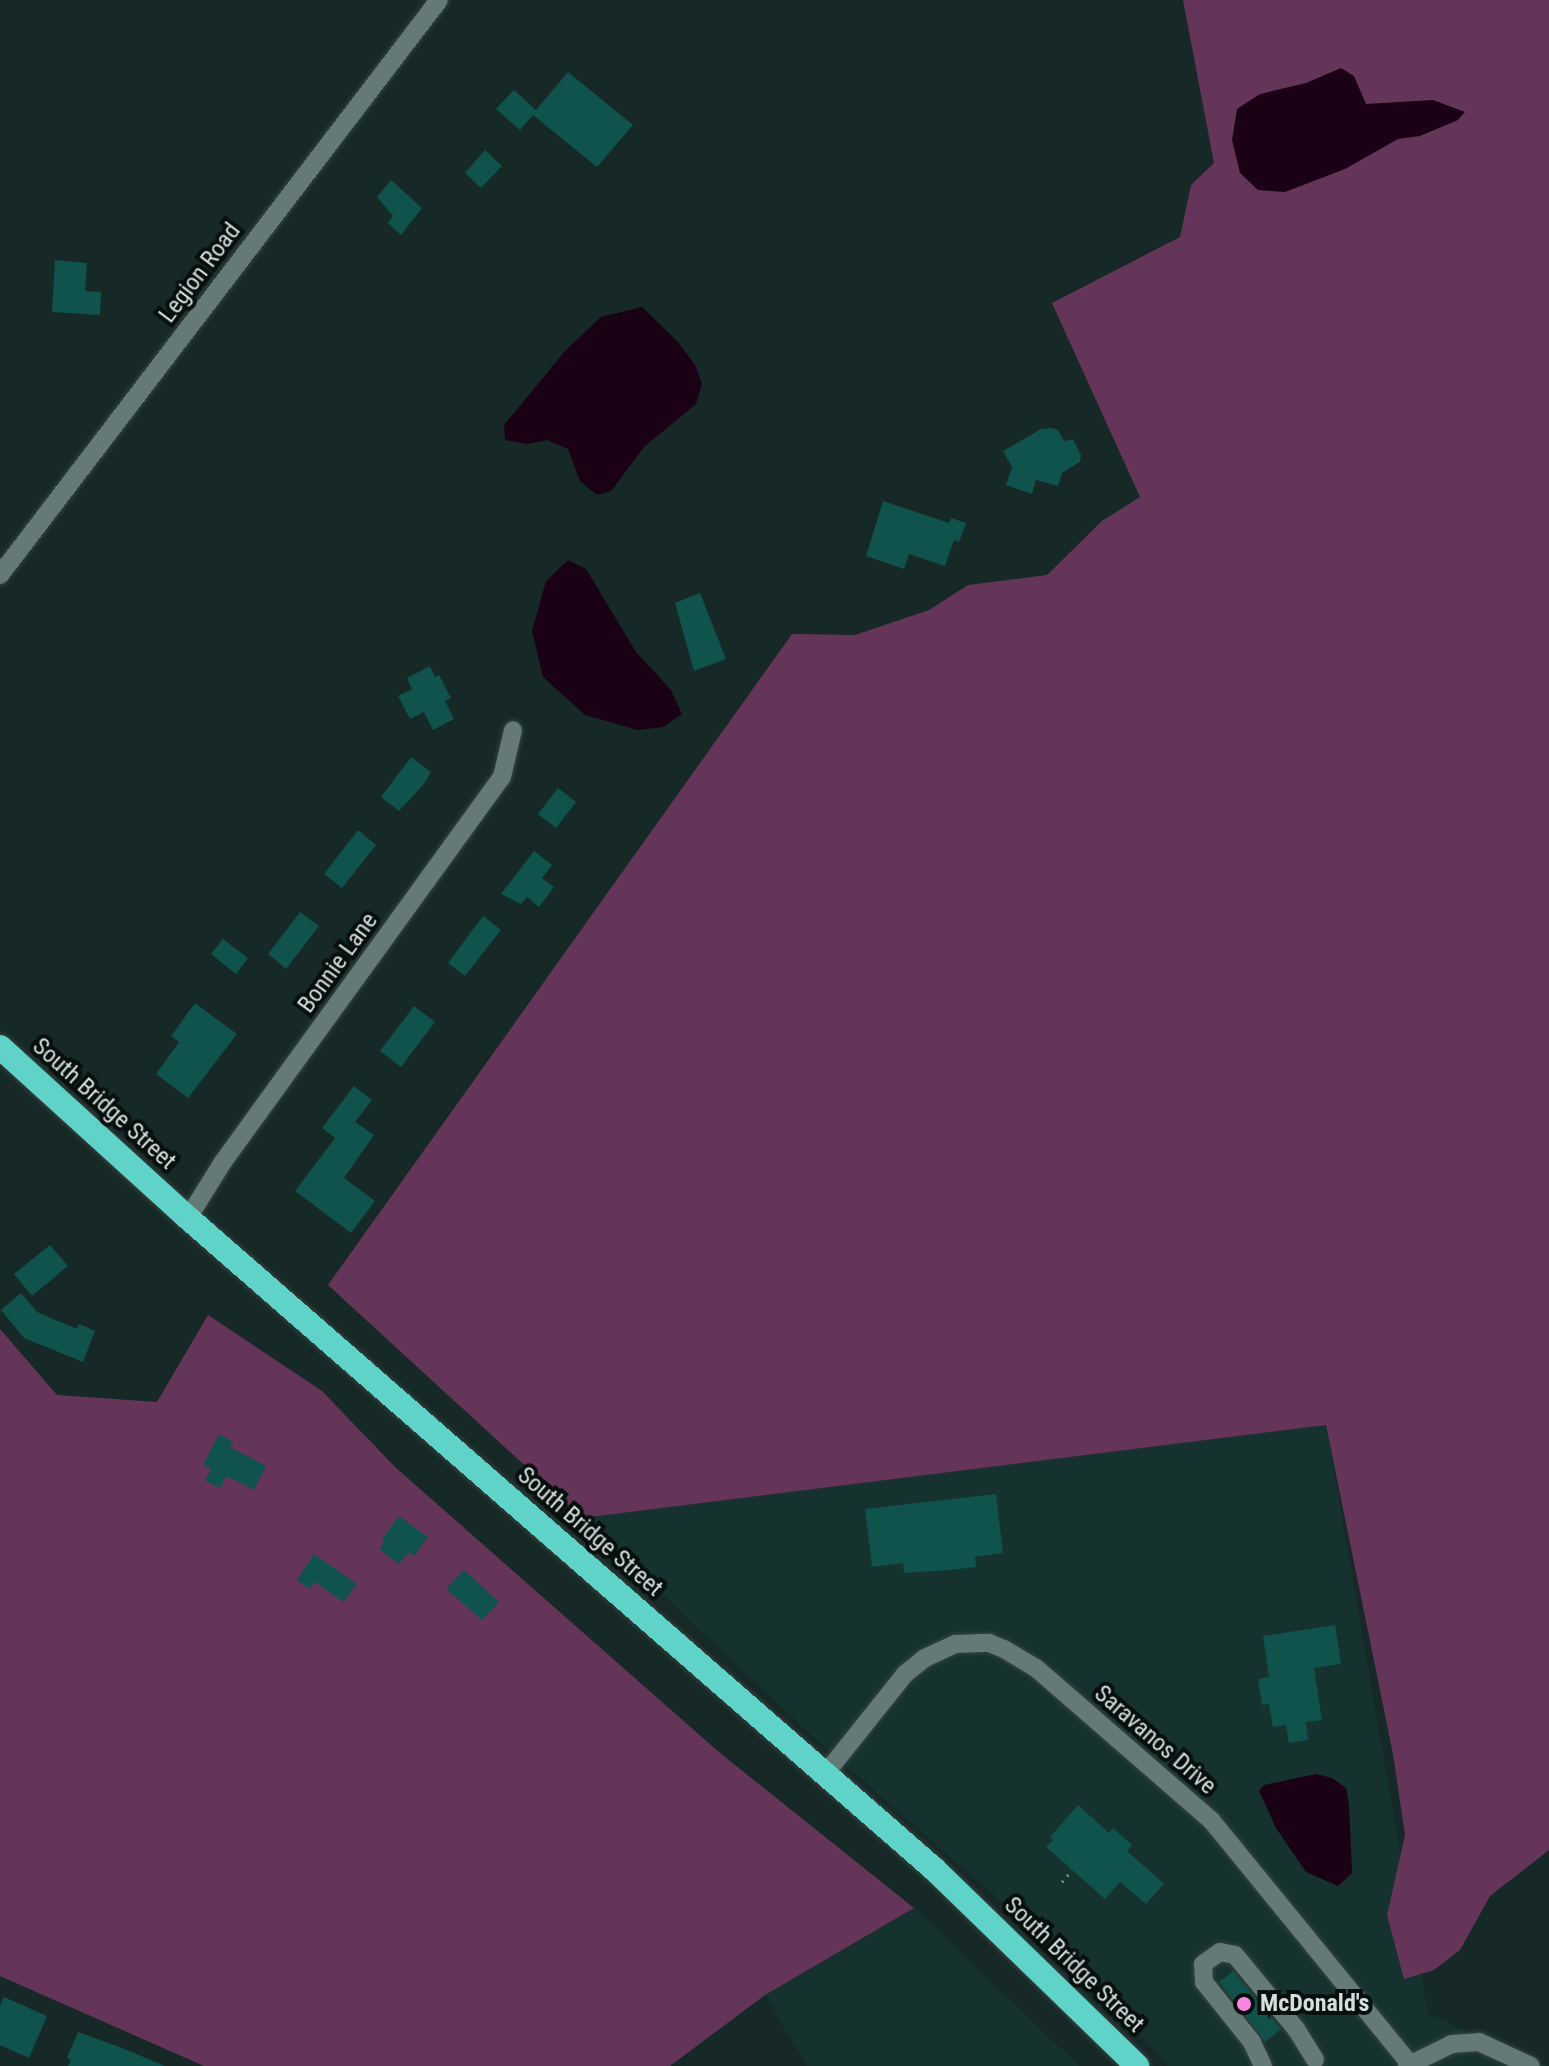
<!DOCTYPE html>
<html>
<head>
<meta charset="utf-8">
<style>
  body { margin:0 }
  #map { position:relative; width:1549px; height:2066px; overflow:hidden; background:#172927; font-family:"Roboto Condensed",sans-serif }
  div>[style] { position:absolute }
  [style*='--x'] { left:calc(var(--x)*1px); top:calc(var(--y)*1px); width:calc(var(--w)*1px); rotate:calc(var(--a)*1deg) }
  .built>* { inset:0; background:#16322f }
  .green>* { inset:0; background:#653559 }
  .water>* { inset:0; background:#1a0115 }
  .building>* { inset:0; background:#10524c }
  .path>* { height:3px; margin-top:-1.5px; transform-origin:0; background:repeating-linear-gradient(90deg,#738280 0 2px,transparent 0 8px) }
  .roads { filter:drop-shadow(0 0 2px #344341) drop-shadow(0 0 2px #344341) }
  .minor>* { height:18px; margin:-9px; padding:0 9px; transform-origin:9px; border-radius:9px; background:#657977 }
  .highway>* { height:24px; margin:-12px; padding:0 12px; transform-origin:12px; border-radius:12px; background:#60d3c8 }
  .dots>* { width:22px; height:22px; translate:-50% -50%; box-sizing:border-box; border:4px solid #08100f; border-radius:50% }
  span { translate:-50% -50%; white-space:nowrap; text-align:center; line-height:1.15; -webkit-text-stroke:8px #08100f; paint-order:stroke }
  .street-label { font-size:24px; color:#d3dedd }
  .poi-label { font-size:24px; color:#d3dedd; font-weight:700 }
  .left { translate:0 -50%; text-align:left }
</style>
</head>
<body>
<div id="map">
  <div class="built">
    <i style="clip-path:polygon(1326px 1425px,1428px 2014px,1547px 2066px,1168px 2066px,1091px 1980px,806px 1731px,582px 1518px)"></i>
    <i style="clip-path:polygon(914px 1908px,1079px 2066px,807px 2066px,765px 1995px)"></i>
  </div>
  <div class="green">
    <i style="clip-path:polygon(1183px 0,1549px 0,1549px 1850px,1490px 1896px,1460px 1950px,1434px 1970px,1404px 1979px,1387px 1915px,1405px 1835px,1393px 1754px,1326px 1425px,582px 1518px,328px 1285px,792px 634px,855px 635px,929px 610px,968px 585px,1047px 575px,1102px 521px,1140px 497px,1052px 303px,1180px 237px,1191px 185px,1214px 163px)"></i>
    <i style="clip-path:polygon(208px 1315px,322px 1391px,395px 1467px,720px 1753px,914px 1908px,765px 1995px,670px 2066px,204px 2066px,0 1976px,0 1329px,57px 1395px,157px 1402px)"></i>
  </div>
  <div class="water">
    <i style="clip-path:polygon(1341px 68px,1354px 76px,1366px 104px,1433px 100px,1465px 112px,1458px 120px,1420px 136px,1398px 139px,1345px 169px,1285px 192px,1258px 190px,1240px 173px,1232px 140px,1237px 109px,1260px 94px,1306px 83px)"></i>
    <i style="clip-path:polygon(642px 307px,678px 342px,695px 365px,702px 384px,696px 404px,644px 447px,611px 491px,597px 495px,580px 481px,568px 449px,547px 440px,527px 444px,505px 440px,504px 425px,565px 351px,601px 317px)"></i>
    <i style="clip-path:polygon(568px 560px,586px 569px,636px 652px,671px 690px,682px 714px,663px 727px,638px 730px,585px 715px,543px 677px,532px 631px,546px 581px)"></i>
    <i style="clip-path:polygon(1316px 1774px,1332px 1778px,1346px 1788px,1349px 1804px,1352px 1873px,1338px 1886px,1306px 1872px,1276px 1828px,1259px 1791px,1264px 1785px)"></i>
  </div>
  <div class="building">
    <i style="clip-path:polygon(568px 72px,633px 125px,597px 167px,533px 115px,520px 130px,496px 109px,514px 90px,536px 110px)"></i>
    <i style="clip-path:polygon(485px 150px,502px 166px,481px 188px,465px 173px)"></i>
    <i style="clip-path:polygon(391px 180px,422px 208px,401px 235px,388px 223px,393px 216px,377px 197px)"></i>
    <i style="clip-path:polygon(55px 260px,87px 263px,85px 291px,101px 292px,100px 315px,52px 312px)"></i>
    <i style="clip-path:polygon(1051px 428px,1058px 430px,1064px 441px,1073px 439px,1081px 455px,1080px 462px,1062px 473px,1058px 486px,1036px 480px,1032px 494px,1006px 485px,1012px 467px,1003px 451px,1041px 429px)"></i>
    <i style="clip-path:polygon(883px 501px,949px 523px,951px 518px,966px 523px,959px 542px,954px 540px,945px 566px,909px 554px,904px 569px,866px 556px)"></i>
    <i style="clip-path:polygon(700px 593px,726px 659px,694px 671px,675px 603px)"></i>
    <i style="clip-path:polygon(430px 666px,435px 677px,439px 675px,451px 698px,445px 701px,454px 719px,433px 730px,424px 712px,410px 719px,398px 696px,412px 689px,407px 678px)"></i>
    <i style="clip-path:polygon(411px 757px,431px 772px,424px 784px,399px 811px,381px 797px)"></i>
    <i style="clip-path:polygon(558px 788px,576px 802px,556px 828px,538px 814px)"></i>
    <i style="clip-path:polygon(358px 830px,376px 845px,342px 888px,324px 874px)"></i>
    <i style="clip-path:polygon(534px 851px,552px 865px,542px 878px,554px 887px,539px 907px,527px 897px,521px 904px,501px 894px)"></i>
    <i style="clip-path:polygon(300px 912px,319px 926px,286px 969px,268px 954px)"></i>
    <i style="clip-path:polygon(483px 916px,501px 930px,465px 976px,448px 963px)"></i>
    <i style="clip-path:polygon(223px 939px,248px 958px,236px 974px,211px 954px)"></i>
    <i style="clip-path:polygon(195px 1003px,237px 1034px,188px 1098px,156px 1074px,179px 1042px,171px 1036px)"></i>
    <i style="clip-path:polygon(414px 1006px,435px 1022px,401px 1067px,380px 1051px)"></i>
    <i style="clip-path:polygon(354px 1086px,372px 1100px,355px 1122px,374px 1135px,344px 1178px,375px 1201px,351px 1233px,295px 1191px,335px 1138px,322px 1128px)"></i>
    <i style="clip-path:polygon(50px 1245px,68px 1266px,32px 1296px,14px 1274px)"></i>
    <i style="clip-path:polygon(21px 1293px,37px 1312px,77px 1329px,79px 1324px,95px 1331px,83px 1362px,24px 1338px,1px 1310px)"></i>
    <i style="clip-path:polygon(219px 1434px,233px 1442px,230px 1447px,266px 1466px,254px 1490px,226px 1476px,220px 1488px,205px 1481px,211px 1469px,203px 1465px)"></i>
    <i style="clip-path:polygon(996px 1494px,1003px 1553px,975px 1557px,976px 1567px,950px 1570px,904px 1573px,903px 1563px,872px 1567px,865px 1509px)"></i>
    <i style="clip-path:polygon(399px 1516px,428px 1537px,414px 1556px,409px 1552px,399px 1564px,379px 1549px,385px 1541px,382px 1539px)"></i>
    <i style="clip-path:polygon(314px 1554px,357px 1584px,343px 1602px,315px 1582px,310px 1589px,297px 1580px)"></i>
    <i style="clip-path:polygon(464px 1570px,499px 1602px,482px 1620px,446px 1589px)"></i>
    <i style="clip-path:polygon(1335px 1625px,1341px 1664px,1314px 1668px,1322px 1720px,1306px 1722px,1308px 1740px,1289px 1743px,1286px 1725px,1273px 1727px,1269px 1704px,1262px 1705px,1258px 1679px,1269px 1677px,1263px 1636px)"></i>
    <i style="clip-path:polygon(1078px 1805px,1109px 1833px,1113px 1828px,1132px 1845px,1127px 1851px,1164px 1884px,1146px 1904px,1120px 1882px,1105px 1899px,1046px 1847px,1053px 1840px,1050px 1837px)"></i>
    <i style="clip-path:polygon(1233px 1971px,1281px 2029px,1265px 2042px,1219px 1982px)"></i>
    <i style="clip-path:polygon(4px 1997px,47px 2016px,29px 2058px,0 2045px,0 2005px)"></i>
    <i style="clip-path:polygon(78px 2032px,117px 2046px,165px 2066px,68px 2066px,71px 2060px,67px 2058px)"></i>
  </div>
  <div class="path">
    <i style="--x:1062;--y:1882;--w:16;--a:-50"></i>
  </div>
  <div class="roads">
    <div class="minor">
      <i style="--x:0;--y:575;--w:723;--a:-52.64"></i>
      <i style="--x:188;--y:1218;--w:66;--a:-58"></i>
      <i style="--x:223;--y:1162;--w:475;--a:-54.1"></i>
      <i style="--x:502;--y:777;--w:48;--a:-76.8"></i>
      <i style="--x:826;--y:1773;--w:127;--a:-51.4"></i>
      <i style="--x:905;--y:1674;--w:26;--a:-39"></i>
      <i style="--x:925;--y:1658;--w:33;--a:-25"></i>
      <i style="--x:955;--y:1644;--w:34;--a:-2"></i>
      <i style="--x:989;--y:1643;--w:16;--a:22"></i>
      <i style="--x:1004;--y:1649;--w:37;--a:31"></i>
      <i style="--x:1036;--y:1668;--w:232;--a:41"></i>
      <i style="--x:1211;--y:1820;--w:315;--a:50.8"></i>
      <i style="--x:1263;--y:2066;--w:26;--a:-115"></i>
      <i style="--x:1252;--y:2042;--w:77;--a:-128.7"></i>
      <i style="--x:1204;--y:1982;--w:18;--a:-93"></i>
      <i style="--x:1203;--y:1964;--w:21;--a:-35"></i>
      <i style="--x:1220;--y:1952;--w:15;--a:11"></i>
      <i style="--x:1235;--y:1955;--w:96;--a:50.5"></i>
      <i style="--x:1296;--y:2029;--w:36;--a:58"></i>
      <i style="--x:1407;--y:2066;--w:50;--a:-26.1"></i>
      <i style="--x:1452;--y:2044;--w:27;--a:-4"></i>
      <i style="--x:1479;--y:2042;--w:57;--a:24.8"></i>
    </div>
    <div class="highway">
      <i style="--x:0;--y:1047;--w:254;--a:42.3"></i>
      <i style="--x:188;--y:1218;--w:990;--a:41.11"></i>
      <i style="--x:934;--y:1869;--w:283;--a:44.1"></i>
    </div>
  </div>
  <div class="dots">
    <i style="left:1244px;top:2004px;background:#fe86e0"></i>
  </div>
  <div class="street-label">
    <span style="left:200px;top:273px;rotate:-53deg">Legion Road</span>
    <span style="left:338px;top:963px;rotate:-54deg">Bonnie Lane</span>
    <span style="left:104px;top:1104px;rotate:42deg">South Bridge Street</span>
    <span style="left:590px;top:1532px;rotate:41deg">South Bridge Street</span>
    <span style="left:1155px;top:1740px;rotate:41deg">Saravanos Drive</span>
    <span style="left:1074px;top:1965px;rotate:44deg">South Bridge Street</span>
  </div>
  <div class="poi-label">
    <span class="left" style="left:1260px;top:2004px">McDonald's</span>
  </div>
</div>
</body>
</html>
